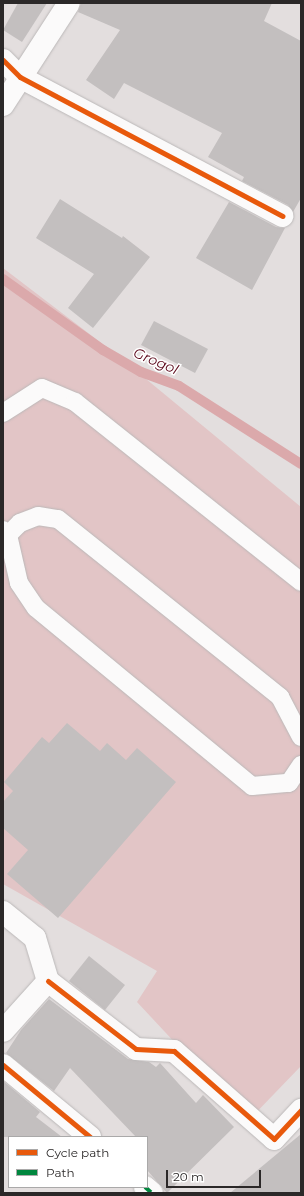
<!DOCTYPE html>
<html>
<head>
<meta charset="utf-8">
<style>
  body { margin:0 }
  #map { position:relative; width:304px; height:1196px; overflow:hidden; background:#e3dede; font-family:Montserrat,sans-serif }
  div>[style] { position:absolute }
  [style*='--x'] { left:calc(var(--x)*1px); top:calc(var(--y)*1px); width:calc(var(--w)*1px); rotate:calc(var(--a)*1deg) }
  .green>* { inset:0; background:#e2c5c6 }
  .stream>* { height:10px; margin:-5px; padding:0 5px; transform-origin:5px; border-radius:5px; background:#dba9ab }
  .building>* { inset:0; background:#c3bfbf }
  .roads { filter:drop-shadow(0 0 1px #bbb8b8) drop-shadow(0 0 1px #bbb8b8) }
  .lane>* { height:18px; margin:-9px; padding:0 9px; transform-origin:9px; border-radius:9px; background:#fbfafa }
  .street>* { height:22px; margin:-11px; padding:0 11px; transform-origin:11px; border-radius:11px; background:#fbfafa }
  .quiet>* { height:4px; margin-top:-2px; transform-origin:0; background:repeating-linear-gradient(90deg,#00873e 0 8px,transparent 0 12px) }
  .cycleway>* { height:5px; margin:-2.5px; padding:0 2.5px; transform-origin:2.5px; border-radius:2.5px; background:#e8590c }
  span { translate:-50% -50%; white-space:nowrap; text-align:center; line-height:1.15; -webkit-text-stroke:3px #fff; paint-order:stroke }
  .water-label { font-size:14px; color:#590417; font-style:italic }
  .frame { position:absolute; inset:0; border:4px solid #2b2828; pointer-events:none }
  .legend { position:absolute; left:8px; top:1136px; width:140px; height:52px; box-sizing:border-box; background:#fff; border:1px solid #aaa9a9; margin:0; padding:5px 7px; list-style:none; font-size:12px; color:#2b2828 }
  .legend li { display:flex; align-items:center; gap:8px; height:20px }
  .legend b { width:20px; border:1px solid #aaa9a9 }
  .scale { position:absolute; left:166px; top:1170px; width:95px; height:18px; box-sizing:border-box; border:2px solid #2b2828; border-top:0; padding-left:5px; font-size:12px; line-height:14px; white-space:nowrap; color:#2b2828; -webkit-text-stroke:3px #fff; paint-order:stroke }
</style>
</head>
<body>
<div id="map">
  <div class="green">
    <i style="clip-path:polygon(3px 268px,117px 355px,301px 507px,301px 1066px,248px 1121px,137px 1002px,157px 971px,3px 884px)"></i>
  </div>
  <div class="stream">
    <i style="--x:3;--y:279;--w:123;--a:35.4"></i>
    <i style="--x:103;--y:350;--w:44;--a:30.1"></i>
    <i style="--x:141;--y:372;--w:40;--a:20.2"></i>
    <i style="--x:179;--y:386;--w:145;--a:32.6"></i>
  </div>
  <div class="building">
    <i style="clip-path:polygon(18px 3px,47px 3px,22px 42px,3px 30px)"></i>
    <i style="clip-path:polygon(81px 3px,272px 3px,264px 21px,301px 41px,301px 198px,293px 212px,288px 205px,242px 181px,244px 177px,208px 157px,222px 133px,124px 83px,114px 99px,86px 80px,120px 30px,78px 12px)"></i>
    <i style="clip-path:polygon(60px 199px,122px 238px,123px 236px,150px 257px,93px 328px,68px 308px,94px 274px,36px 238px)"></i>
    <i style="clip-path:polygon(229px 202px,276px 227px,285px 228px,252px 290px,196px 258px)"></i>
    <i style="clip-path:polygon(154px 321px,208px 349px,195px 373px,141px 345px)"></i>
    <i style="clip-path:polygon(67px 723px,100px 751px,107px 743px,126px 760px,137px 748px,176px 782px,58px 918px,7px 874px,28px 850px,3px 828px,3px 802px,13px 791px,4px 782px,42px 737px,49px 743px)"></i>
    <i style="clip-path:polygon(89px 956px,125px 985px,105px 1010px,69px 981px)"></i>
    <i style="clip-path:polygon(49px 999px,128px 1059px,149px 1062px,156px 1067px,160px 1063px,196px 1103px,203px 1095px,234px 1127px,167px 1193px,147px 1170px,147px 1137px,136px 1137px,70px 1068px,54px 1091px,6px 1053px,21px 1030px)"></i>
    <i style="clip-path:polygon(3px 1081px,40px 1112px,36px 1117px,62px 1137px,3px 1137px)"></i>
    <i style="clip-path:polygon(301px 1134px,301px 1193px,230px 1193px)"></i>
  </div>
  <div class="roads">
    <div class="lane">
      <i style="--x:3;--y:413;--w:46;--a:-32.7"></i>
      <i style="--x:42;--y:388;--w:36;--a:23"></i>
      <i style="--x:75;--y:402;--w:289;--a:38.5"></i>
      <i style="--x:3;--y:530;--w:7;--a:45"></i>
      <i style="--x:8;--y:535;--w:49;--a:77.1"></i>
      <i style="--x:19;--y:583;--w:30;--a:56"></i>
      <i style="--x:36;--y:608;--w:280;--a:39.5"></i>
      <i style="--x:252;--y:786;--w:37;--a:-5"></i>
      <i style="--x:289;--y:783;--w:22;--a:-56"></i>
      <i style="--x:8;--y:535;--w:17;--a:-45"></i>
      <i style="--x:20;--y:523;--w:19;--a:-21"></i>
      <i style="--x:38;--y:516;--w:20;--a:9"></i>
      <i style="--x:58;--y:519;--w:285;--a:38.7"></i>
      <i style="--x:280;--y:697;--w:45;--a:62.3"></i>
    </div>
    <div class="street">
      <i style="--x:3;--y:60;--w:24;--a:45"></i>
      <i style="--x:20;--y:77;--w:297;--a:27.9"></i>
      <i style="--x:3;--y:105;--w:121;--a:-57.1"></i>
      <i style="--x:3;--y:912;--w:41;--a:39.1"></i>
      <i style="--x:35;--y:938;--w:45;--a:73.2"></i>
      <i style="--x:48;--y:981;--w:67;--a:132"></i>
      <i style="--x:48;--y:981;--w:111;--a:37.7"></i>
      <i style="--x:136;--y:1049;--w:38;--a:3"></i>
      <i style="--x:174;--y:1051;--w:133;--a:41.3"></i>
      <i style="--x:274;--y:1139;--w:40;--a:-47"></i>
      <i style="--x:3;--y:1065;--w:113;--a:39.6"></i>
      <i style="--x:145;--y:1187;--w:9;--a:41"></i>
    </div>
  </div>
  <div class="quiet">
    <i style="--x:145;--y:1187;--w:9;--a:41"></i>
  </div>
  <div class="cycleway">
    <i style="--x:3;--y:60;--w:24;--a:45"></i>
    <i style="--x:20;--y:77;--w:297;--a:27.9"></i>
    <i style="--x:48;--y:981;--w:111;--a:37.7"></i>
    <i style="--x:136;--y:1049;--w:38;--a:3"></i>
    <i style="--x:174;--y:1051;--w:133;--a:41.3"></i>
    <i style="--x:274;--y:1139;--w:40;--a:-47"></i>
    <i style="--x:3;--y:1065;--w:113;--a:39.6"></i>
  </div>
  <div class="water-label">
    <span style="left:156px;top:361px;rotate:23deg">Grogol</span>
  </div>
  <div class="frame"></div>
  <ul class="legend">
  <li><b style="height:5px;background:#e8590c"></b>Cycle path</li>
  <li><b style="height:5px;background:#00873e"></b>Path</li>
  </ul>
  <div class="scale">20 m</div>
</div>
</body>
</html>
